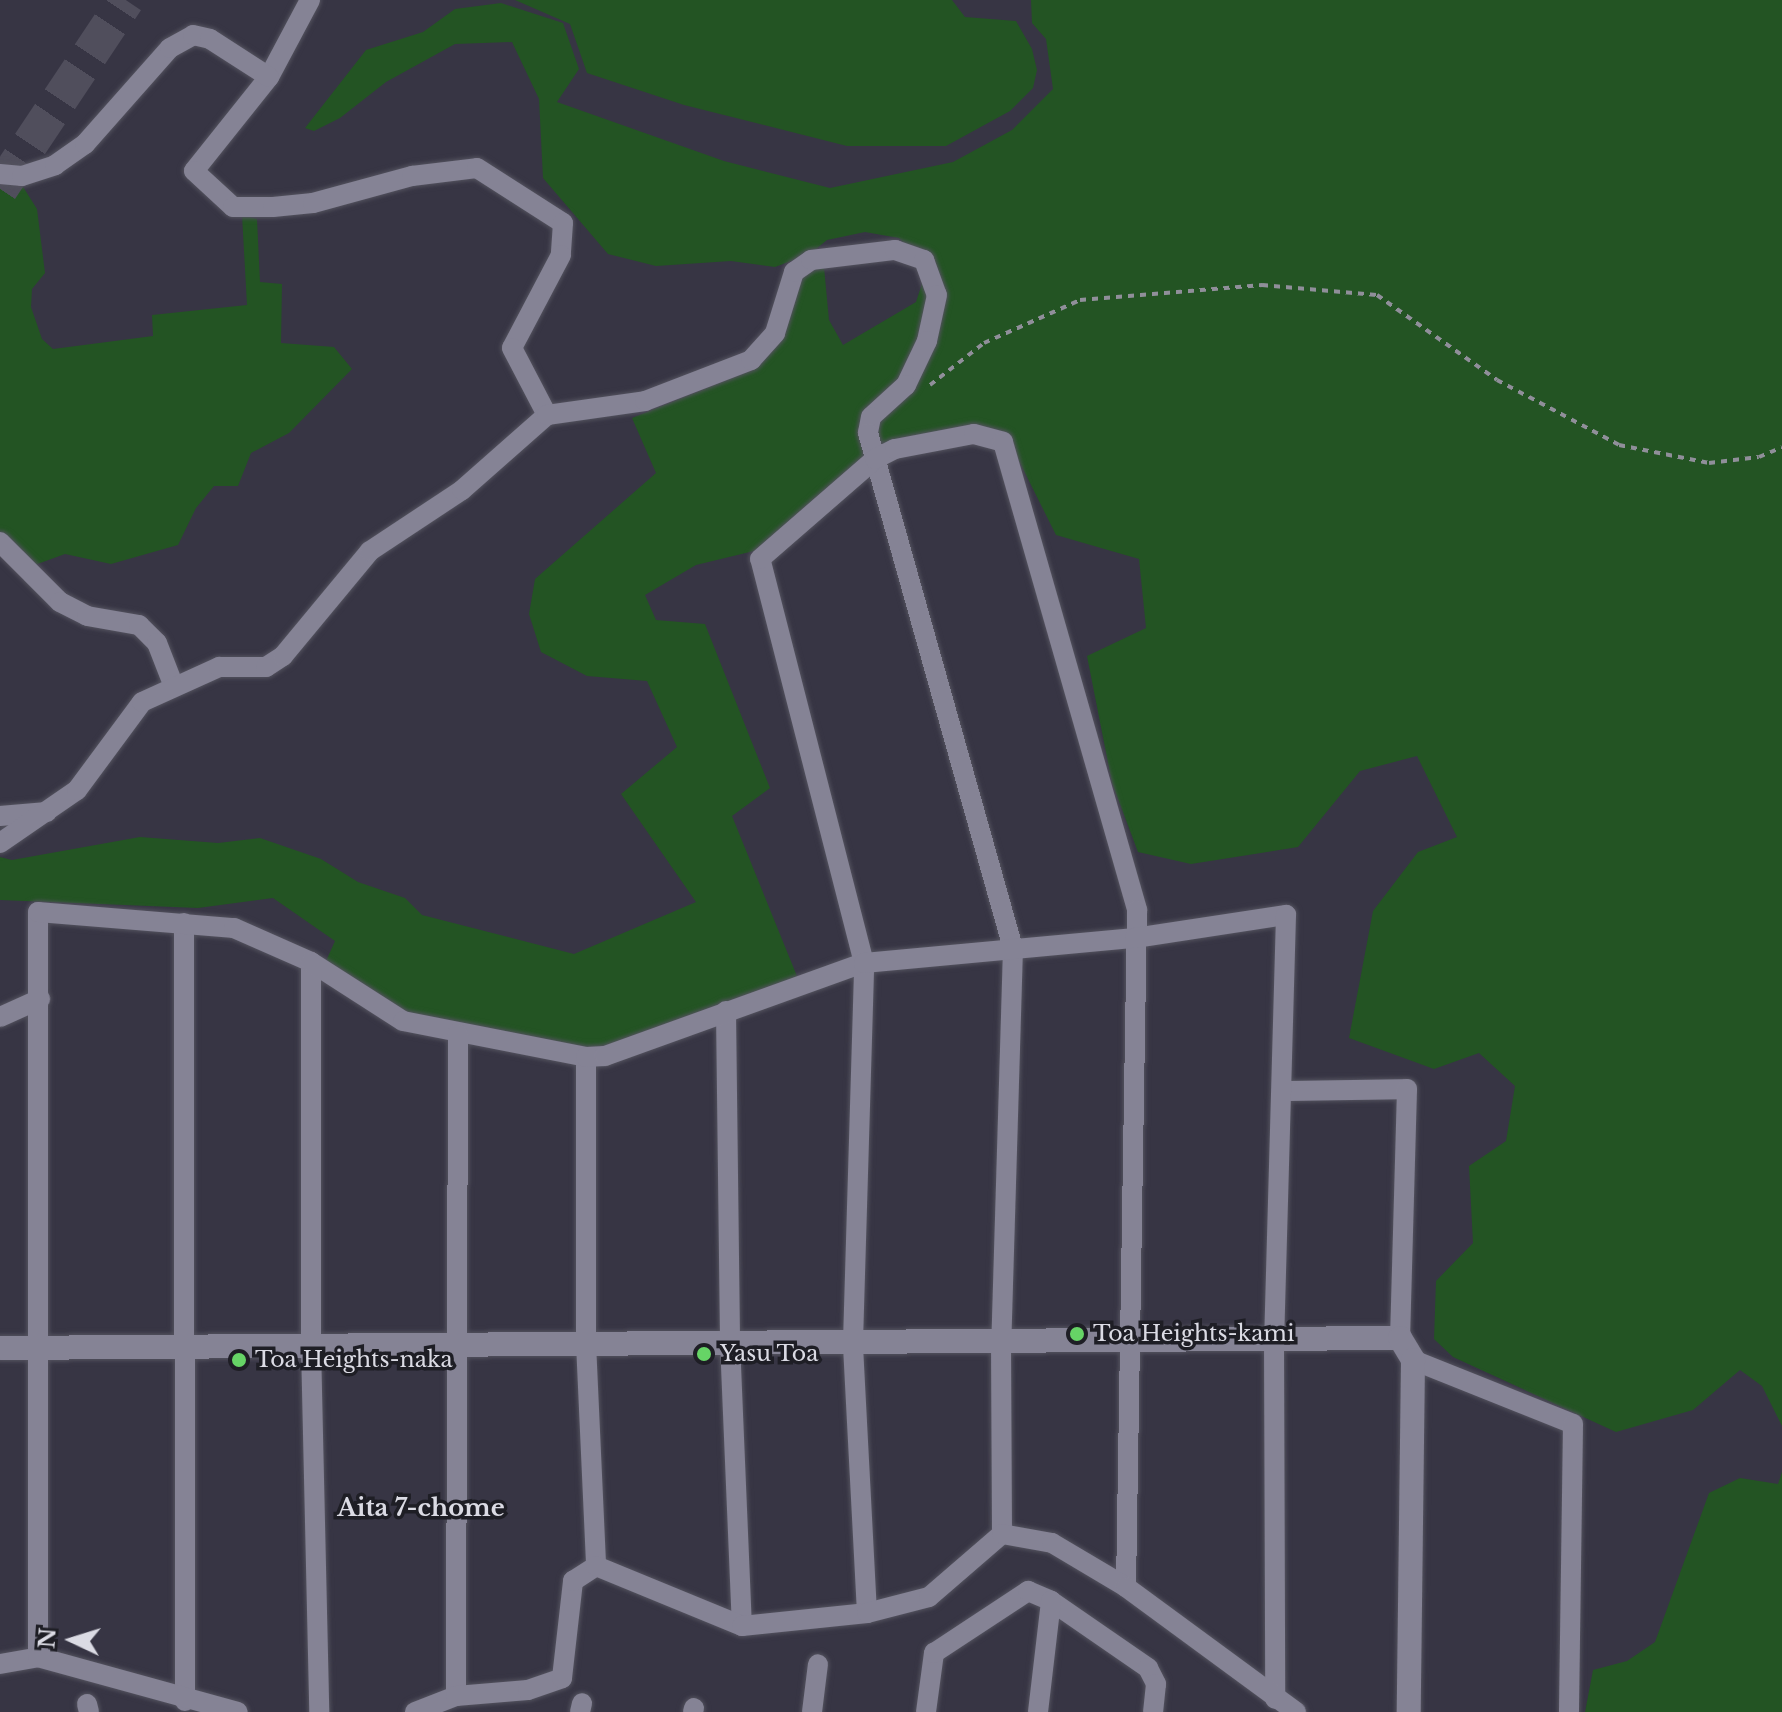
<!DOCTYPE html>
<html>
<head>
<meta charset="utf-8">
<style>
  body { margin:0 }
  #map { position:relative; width:1782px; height:1712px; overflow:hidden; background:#373544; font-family:"Libre Baskerville",serif }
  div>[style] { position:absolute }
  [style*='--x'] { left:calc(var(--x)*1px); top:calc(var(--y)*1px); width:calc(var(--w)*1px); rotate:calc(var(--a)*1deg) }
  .green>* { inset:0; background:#235423 }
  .motorway-tunnel>* { height:36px; margin-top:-18px; transform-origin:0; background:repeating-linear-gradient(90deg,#504e5c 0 36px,transparent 0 54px) }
  .path>* { height:4px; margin-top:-2px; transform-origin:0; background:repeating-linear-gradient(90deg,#908f9a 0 6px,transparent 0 12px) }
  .roads { filter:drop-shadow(0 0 2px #53525e) drop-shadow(0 0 2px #53525e) }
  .minor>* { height:20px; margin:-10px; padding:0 10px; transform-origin:10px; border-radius:10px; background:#858395 }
  .tertiary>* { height:24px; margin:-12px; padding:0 12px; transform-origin:12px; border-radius:12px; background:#858395 }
  .dots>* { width:22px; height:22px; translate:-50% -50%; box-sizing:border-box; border:4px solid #1e1e25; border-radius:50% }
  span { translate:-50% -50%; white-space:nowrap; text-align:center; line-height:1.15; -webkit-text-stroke:7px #1e1e25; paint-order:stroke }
  .poi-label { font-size:22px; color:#dbdbe4 }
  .left { translate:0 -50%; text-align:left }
  .neighbourhood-label { font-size:24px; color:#dbdbe4; font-weight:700 }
  .north { position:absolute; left:32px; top:1600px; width:80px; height:80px; -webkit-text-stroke:6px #1e1e25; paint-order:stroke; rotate:274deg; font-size:22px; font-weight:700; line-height:32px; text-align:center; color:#dbdbe4 }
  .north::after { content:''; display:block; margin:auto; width:28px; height:36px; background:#dbdbe4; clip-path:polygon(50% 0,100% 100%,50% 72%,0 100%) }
</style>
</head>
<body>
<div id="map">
  <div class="green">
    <i style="clip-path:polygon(515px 0,952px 0,965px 17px,1016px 21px,1032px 49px,1037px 70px,1033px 88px,1010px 111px,946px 146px,847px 146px,684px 105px,587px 73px,570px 24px)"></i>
    <i style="clip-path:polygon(1031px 0,1782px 0,1782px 1426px,1762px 1386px,1740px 1370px,1693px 1410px,1616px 1432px,1453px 1357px,1434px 1339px,1436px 1281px,1473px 1243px,1469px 1166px,1506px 1141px,1515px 1086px,1479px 1053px,1434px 1069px,1349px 1038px,1373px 911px,1418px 852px,1457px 837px,1417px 756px,1360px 771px,1298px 847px,1191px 864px,1138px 852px,1112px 783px,1087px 656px,1146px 628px,1139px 559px,1056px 535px,1007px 437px,857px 465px,754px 551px,696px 565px,645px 595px,656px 620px,705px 624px,770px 788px,732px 816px,801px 986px,586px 1057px,403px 1021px,326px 961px,335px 941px,273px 898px,198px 908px,0 900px,0 857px,12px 860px,140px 837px,218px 843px,260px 838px,321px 859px,358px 882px,405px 898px,422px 915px,574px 954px,696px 902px,621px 794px,677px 747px,647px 681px,587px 676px,541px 652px,529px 614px,535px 579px,656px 473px,632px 418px,754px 369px,804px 272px,824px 267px,829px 320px,843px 345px,916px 302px,927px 268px,899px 238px,865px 232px,827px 240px,810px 254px,775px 267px,731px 261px,656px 266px,608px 254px,543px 178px,539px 99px,512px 42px,455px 44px,386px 82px,340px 118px,314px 131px,305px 128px,366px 50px,423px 32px,455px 9px,501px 3px,563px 23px,579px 69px,557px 102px,724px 161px,830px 188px,953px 162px,1012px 130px,1053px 89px,1046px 39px,1032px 23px)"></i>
    <i style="clip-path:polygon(0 182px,20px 182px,37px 209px,45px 273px,32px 289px,31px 307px,42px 339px,53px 349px,153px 336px,152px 315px,247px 305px,242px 215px,257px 219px,260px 282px,282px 284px,281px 343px,334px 347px,352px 369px,289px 433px,251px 453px,238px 486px,214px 486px,196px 508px,178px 545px,111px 564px,65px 554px,32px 566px,0 532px)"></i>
    <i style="clip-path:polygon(1782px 1472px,1782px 1712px,1585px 1712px,1593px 1670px,1627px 1661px,1655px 1642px,1709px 1493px,1740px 1478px,1778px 1484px)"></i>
  </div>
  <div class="motorway-tunnel">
    <i style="--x:0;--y:189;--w:227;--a:-56.3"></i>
  </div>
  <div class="path">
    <i style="--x:930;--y:385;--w:68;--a:-37.9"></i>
    <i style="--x:984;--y:343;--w:105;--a:-24.1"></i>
    <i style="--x:1080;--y:300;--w:183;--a:-4.7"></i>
    <i style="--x:1262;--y:285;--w:115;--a:5"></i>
    <i style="--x:1377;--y:295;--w:147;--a:35.3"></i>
    <i style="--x:1497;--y:380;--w:138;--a:28"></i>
    <i style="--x:1619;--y:445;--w:92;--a:11.3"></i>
    <i style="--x:1709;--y:463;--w:50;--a:-6.8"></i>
    <i style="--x:1759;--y:457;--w:25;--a:-23"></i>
  </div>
  <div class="roads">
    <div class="minor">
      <i style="--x:310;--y:0;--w:87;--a:118"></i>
      <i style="--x:269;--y:77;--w:120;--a:128.6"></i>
      <i style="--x:194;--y:171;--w:53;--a:42.7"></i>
      <i style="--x:233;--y:207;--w:40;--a:0"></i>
      <i style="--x:273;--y:207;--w:40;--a:-5.7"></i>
      <i style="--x:313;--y:203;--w:103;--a:-15.3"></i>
      <i style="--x:412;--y:176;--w:65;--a:-7"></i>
      <i style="--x:477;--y:168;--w:102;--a:32.6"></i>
      <i style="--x:563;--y:223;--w:32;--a:94"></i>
      <i style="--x:561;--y:255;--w:105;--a:117.8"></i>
      <i style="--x:512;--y:348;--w:76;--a:62.4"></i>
      <i style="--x:0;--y:174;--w:22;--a:5"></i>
      <i style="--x:22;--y:176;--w:35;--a:-18"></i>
      <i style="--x:55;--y:165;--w:37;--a:-35"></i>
      <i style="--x:85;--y:144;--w:128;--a:-48.5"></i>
      <i style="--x:170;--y:48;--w:26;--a:-29"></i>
      <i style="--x:193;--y:35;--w:17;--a:13"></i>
      <i style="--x:210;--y:39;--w:70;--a:32.8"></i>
      <i style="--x:0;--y:542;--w:85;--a:45"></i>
      <i style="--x:60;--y:602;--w:30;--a:27"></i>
      <i style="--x:87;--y:616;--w:53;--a:9.8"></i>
      <i style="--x:139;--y:625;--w:25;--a:45"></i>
      <i style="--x:157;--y:643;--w:44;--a:68.7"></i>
      <i style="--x:0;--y:816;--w:47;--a:-4.9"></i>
      <i style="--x:0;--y:843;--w:93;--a:-34.5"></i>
      <i style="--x:77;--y:790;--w:109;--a:-53.5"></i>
      <i style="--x:142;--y:702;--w:85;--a:-24.4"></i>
      <i style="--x:219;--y:667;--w:47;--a:0"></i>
      <i style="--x:266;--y:667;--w:20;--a:-33"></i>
      <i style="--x:283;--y:656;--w:136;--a:-50.4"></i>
      <i style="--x:370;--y:551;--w:110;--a:-33.5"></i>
      <i style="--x:462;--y:490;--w:113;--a:-41.4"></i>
      <i style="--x:547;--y:415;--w:99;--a:-8.1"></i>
      <i style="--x:645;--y:401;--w:114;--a:-21.1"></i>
      <i style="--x:751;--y:360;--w:36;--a:-48"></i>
      <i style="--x:775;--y:333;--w:64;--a:-72.7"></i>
      <i style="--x:794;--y:272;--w:21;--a:-35"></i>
      <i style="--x:811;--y:260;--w:85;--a:-6.8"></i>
      <i style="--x:895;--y:250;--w:31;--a:19"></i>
      <i style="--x:924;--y:260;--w:37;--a:70"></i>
      <i style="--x:937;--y:295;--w:47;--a:102.3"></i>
      <i style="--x:927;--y:341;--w:49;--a:115.5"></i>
      <i style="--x:906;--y:385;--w:47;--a:137.6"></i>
      <i style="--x:871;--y:417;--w:16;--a:101"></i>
      <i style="--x:868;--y:433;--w:535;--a:74.28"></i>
      <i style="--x:1013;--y:948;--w:394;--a:91.7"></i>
      <i style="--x:1001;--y:1342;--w:192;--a:89.7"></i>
      <i style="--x:184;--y:923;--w:778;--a:89.93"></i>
      <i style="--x:311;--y:962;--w:384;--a:90"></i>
      <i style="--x:311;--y:1346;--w:366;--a:88.7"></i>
      <i style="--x:726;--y:1011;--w:331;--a:89.3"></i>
      <i style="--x:730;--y:1342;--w:284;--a:87.6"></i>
      <i style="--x:0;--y:1017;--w:44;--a:-24.2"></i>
      <i style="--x:586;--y:1057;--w:286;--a:90"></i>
      <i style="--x:586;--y:1343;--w:223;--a:87.4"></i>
      <i style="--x:1282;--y:1091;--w:125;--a:-0.9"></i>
      <i style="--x:1407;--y:1089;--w:249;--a:91.6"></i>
      <i style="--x:1413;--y:1360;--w:172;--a:21.8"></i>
      <i style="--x:1573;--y:1424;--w:288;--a:90.8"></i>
      <i style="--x:867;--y:1613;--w:271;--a:-93"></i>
      <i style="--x:853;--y:1342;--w:379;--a:-88.3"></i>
      <i style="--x:864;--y:963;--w:417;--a:-104.4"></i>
      <i style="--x:760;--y:559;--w:152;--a:-41"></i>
      <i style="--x:875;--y:459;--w:22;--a:-27"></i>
      <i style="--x:895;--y:449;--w:80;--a:-10.8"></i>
      <i style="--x:974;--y:434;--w:30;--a:15"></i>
      <i style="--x:1003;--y:442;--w:487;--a:74"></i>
      <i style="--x:1137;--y:910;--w:677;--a:90.93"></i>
      <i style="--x:38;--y:1657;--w:745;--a:-90"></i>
      <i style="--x:38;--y:912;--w:197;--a:4.7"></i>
      <i style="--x:234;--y:928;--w:84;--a:23.8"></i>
      <i style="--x:311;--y:962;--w:109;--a:32.7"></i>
      <i style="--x:403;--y:1021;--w:187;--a:11.1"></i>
      <i style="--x:586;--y:1057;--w:19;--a:-3"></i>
      <i style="--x:605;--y:1056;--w:275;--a:-19.8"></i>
      <i style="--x:864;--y:963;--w:272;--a:-5.3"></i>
      <i style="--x:1135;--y:938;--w:153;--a:-8.7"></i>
      <i style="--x:1286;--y:915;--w:425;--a:91.6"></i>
      <i style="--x:1274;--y:1340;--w:359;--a:89.8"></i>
      <i style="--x:0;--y:1664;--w:39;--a:-10"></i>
      <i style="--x:38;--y:1657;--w:207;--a:15.4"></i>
      <i style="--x:456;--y:1696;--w:662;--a:-89.83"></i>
      <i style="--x:87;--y:1704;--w:8;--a:76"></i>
      <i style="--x:415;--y:1712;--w:44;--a:-21.3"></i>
      <i style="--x:456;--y:1696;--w:72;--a:-4.8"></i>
      <i style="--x:528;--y:1690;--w:36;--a:-19"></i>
      <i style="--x:562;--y:1678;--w:98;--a:-83.5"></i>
      <i style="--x:573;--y:1581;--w:27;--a:-33"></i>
      <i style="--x:596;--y:1566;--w:158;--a:22.3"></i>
      <i style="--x:742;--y:1626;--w:126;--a:-5.9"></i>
      <i style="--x:867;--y:1613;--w:64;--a:-14.5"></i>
      <i style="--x:929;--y:1597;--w:96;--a:-40.8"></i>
      <i style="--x:1002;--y:1534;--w:51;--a:10.2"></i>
      <i style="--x:1052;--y:1543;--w:86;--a:30.7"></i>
      <i style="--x:1126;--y:1587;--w:211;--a:36.3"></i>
      <i style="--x:580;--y:1712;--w:9;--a:-77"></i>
      <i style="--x:693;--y:1712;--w:4;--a:-76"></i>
      <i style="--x:812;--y:1712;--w:48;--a:-82.9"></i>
      <i style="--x:926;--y:1712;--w:60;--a:-82.3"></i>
      <i style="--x:934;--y:1653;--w:113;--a:-33.4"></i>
      <i style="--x:1028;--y:1591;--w:25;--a:23"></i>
      <i style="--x:1051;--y:1601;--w:118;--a:34.6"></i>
      <i style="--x:1148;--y:1668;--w:18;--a:63"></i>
      <i style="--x:1156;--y:1684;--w:28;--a:96"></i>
      <i style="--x:1038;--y:1712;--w:112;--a:-83.3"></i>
    </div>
    <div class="tertiary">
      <i style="--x:0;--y:1348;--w:1400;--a:-0.41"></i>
      <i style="--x:1400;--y:1338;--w:26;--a:59"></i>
      <i style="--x:1413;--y:1360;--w:352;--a:90.7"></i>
    </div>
  </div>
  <div class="dots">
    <i style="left:1077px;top:1334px;background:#66d466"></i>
    <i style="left:704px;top:1354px;background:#66d466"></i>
    <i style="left:239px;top:1360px;background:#66d466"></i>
  </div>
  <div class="poi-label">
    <span class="left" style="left:1093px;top:1334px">Toa Heights-kami</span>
    <span class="left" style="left:720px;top:1354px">Yasu Toa</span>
    <span class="left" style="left:255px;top:1360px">Toa Heights-naka</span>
  </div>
  <div class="neighbourhood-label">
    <span style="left:421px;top:1508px">Aita 7-chome</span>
  </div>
  <div class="north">N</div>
</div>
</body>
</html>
